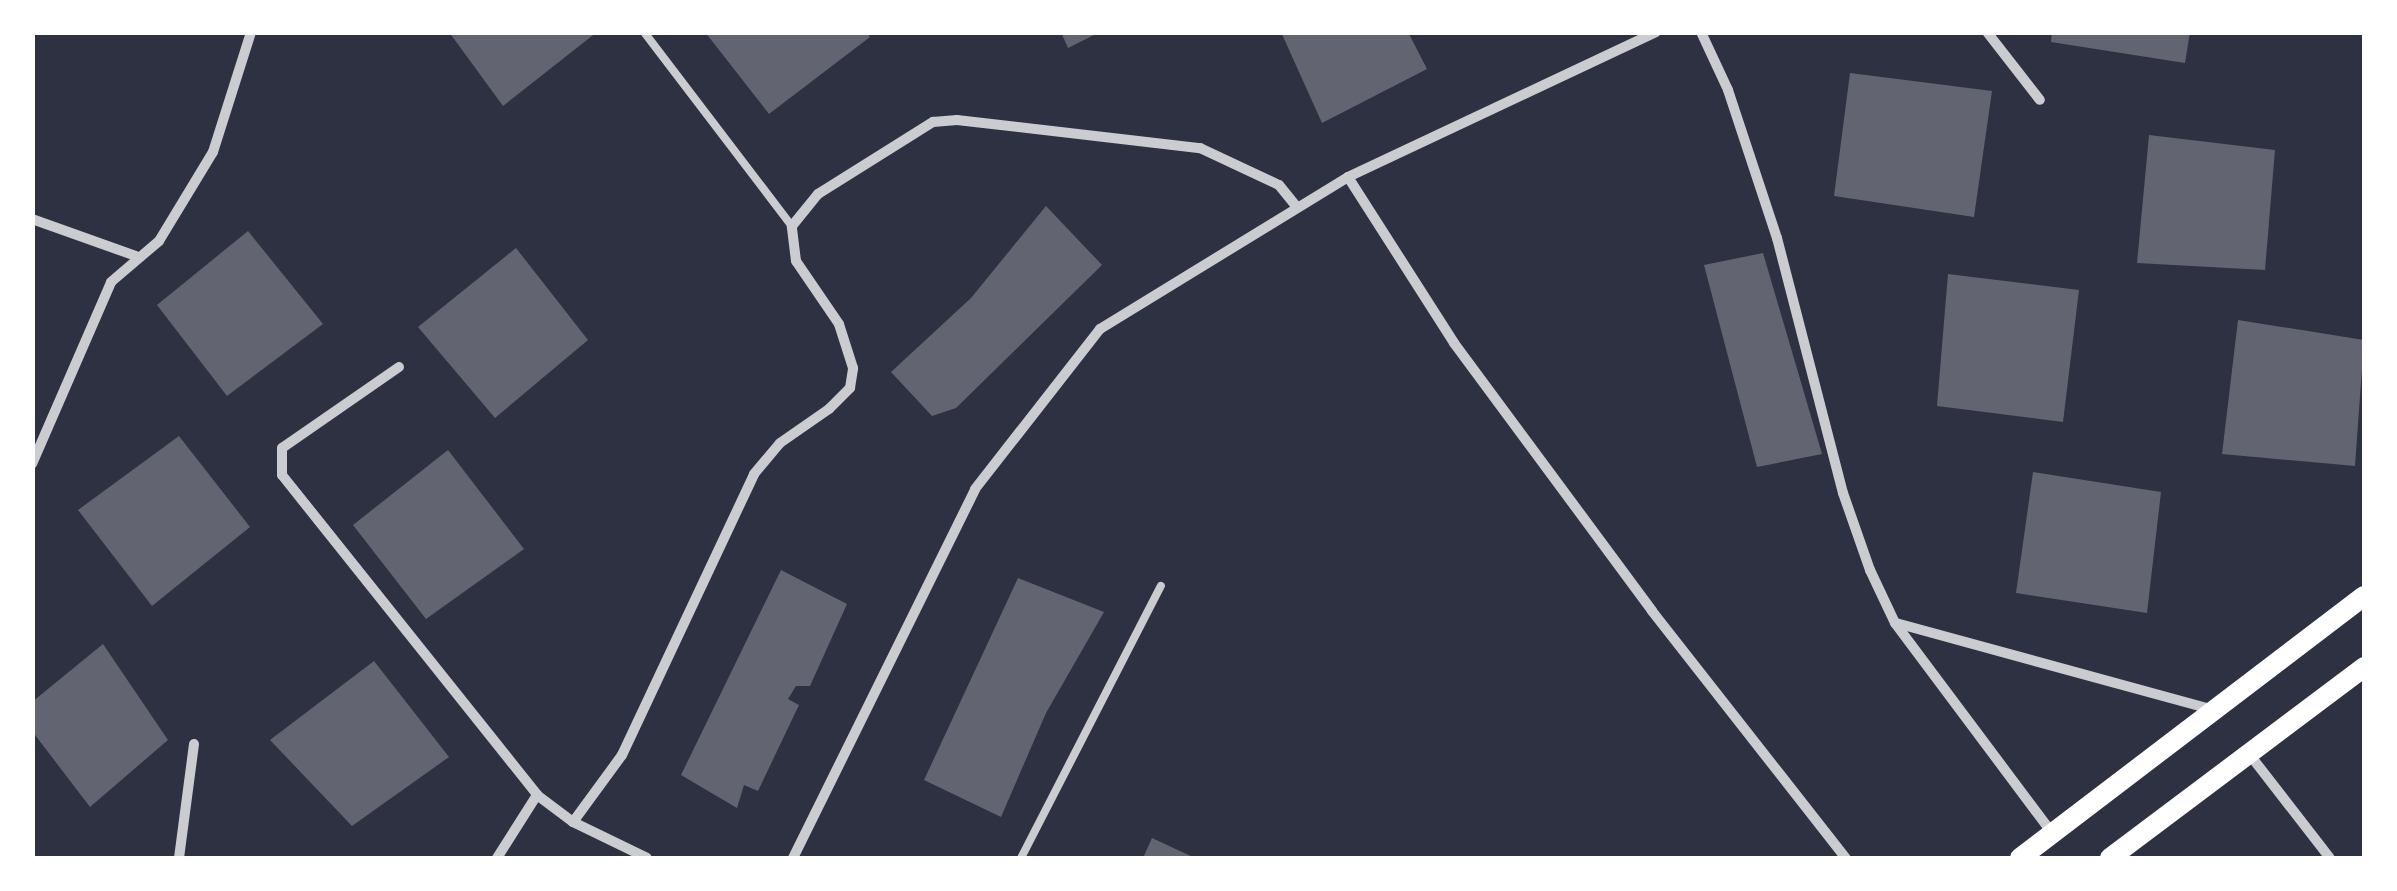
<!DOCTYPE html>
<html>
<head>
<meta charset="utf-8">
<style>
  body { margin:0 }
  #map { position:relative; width:2397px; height:891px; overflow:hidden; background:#2d3142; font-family:Cabin,sans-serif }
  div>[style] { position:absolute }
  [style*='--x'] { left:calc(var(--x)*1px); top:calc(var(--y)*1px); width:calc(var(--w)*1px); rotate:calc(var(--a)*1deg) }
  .building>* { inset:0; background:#626471 }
  .service>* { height:8px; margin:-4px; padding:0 4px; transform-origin:4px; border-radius:4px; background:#caccd0 }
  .minor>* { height:10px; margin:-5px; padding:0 5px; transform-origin:5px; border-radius:5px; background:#caccd0 }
  .secondary>* { height:20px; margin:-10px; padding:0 10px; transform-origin:10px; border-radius:10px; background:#fff }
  span { translate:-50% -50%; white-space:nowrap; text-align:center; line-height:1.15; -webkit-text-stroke:9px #fff; paint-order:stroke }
  .frame { position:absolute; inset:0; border:35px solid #fff; pointer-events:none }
</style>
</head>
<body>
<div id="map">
  <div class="building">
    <i style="clip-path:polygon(449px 32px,597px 32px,503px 106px)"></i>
    <i style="clip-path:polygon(705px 32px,866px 32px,870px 37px,769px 114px)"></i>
    <i style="clip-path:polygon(1061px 32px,1100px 32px,1068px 48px)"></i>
    <i style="clip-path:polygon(1281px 32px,1408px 32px,1427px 69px,1322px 123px)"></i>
    <i style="clip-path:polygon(2052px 32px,2190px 32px,2185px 63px,2051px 42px)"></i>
    <i style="clip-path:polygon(1850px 73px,1992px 91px,1974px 217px,1834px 196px)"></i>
    <i style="clip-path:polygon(2149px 135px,2275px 150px,2265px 270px,2137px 263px)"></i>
    <i style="clip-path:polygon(1046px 206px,1102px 265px,956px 408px,932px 416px,891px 372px,971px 298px)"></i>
    <i style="clip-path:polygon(248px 231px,323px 324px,227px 396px,157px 305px)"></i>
    <i style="clip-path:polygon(516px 248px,588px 340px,495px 418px,418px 327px)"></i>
    <i style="clip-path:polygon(1763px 253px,1822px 454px,1757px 467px,1704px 265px)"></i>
    <i style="clip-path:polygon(1948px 274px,2079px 290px,2063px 422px,1937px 406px)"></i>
    <i style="clip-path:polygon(2238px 320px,2364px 340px,2355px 466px,2222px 454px)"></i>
    <i style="clip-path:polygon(179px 436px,250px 527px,152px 606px,78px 510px)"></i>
    <i style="clip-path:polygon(448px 450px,524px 549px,426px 619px,353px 525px)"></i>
    <i style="clip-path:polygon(2033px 472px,2161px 492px,2147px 613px,2016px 593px)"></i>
    <i style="clip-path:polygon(781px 570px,847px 604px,810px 686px,796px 686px,788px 699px,799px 705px,758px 791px,744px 785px,737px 808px,681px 775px)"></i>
    <i style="clip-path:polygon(1018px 578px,1104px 612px,1046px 713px,1001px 817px,924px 780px)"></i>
    <i style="clip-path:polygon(103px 644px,168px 740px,90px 807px,32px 731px,32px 702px)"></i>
    <i style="clip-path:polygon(374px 661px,449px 757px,352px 826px,270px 740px)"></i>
    <i style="clip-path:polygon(1152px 838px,1195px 858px,1143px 858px)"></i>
  </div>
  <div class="service">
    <i style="--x:644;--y:32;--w:244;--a:52.7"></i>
    <i style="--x:1021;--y:858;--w:306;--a:-62.8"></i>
  </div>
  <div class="minor">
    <i style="--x:1701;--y:32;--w:64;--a:65"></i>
    <i style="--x:1728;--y:90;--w:156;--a:71.7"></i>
    <i style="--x:1777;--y:238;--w:263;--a:75.5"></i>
    <i style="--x:1843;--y:493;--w:82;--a:70.7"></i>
    <i style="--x:1870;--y:570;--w:59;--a:64.7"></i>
    <i style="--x:1895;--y:623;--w:262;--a:53.2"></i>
    <i style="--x:1987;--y:32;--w:86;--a:52.1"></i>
    <i style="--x:1348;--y:177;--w:197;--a:57.4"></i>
    <i style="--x:1454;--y:343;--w:333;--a:53.5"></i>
    <i style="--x:1652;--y:611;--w:314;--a:51.9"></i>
    <i style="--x:32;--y:219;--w:110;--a:19.6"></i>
    <i style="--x:399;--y:367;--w:142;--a:145.3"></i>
    <i style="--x:282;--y:448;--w:27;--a:90"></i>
    <i style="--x:282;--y:475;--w:409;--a:51.4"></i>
    <i style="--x:537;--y:795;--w:45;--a:36.9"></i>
    <i style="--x:573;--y:822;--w:82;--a:25.9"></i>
    <i style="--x:32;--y:464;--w:198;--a:-66.5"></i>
    <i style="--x:111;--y:282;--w:63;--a:-40.5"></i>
    <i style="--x:159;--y:241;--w:104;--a:-58.8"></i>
    <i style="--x:213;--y:152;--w:126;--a:-72.4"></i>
    <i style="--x:1896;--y:623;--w:327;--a:15.3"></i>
    <i style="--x:2250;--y:755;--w:130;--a:52.2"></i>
    <i style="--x:573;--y:822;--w:83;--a:-53.8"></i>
    <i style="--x:622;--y:755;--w:310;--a:-64.8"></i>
    <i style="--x:754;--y:474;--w:40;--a:-50"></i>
    <i style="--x:780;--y:443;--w:60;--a:-34.8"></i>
    <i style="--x:829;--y:409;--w:30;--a:-45"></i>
    <i style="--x:850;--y:388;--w:20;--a:-81"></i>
    <i style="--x:853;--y:368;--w:46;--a:-107.7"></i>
    <i style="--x:839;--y:324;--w:76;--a:-124.3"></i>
    <i style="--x:796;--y:261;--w:35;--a:-97"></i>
    <i style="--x:792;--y:226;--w:41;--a:-50.9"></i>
    <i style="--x:818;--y:194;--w:136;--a:-32.1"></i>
    <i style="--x:933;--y:122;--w:24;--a:-5"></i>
    <i style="--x:957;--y:120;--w:245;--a:6.6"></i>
    <i style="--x:1200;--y:148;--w:87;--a:25.1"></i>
    <i style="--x:1279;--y:185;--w:27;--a:51"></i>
    <i style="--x:179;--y:858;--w:115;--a:-82.5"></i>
    <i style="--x:497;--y:858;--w:75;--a:-57.6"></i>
    <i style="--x:793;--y:858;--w:411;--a:-63.7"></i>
    <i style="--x:975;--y:489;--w:203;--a:-52"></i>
    <i style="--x:1100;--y:329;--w:291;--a:-31.5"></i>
    <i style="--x:1348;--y:177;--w:340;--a:-25.2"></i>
  </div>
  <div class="secondary">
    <i style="--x:2020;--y:858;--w:432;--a:-37.3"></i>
    <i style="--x:2110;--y:858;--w:318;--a:-36.9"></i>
  </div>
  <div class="frame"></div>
</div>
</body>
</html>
